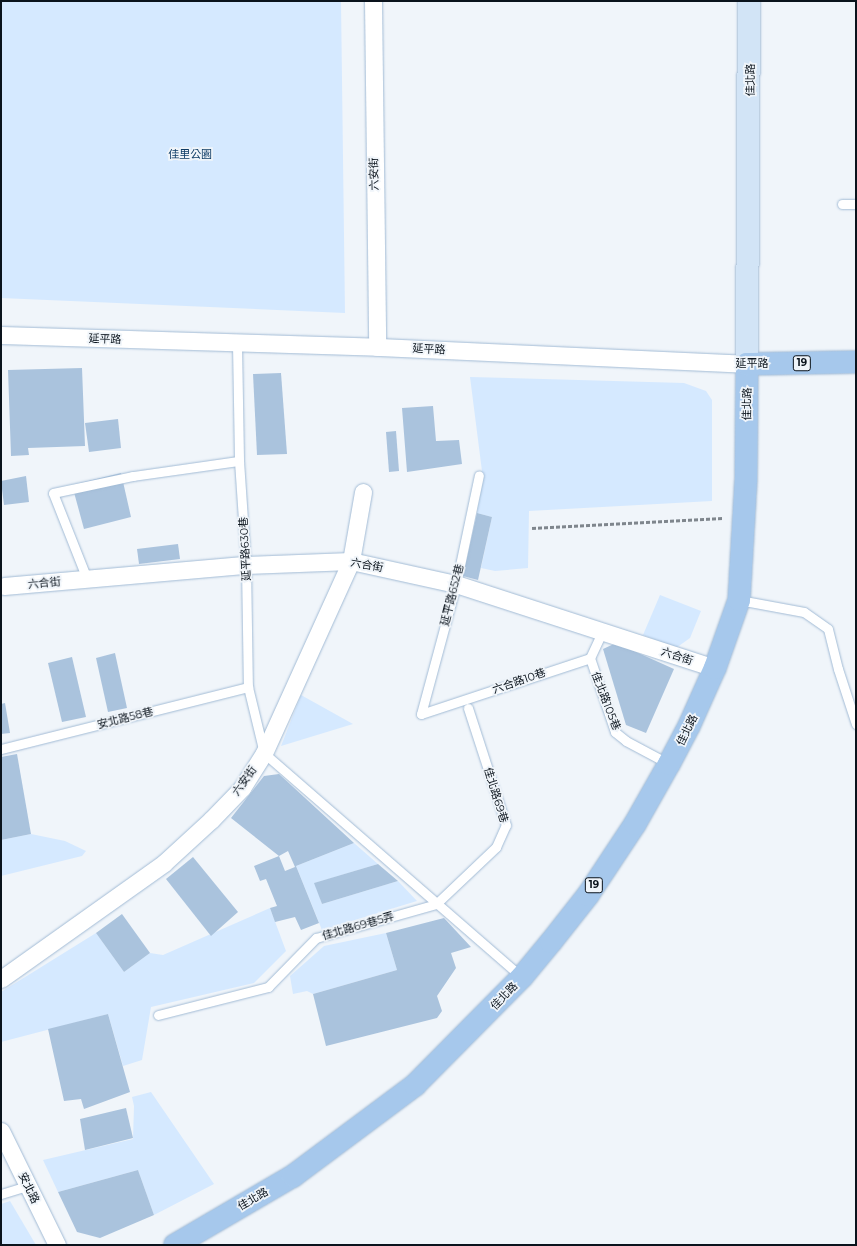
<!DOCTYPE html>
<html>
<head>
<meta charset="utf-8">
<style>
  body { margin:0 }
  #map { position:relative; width:857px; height:1246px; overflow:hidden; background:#f0f5fa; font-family:Montserrat,"Noto Sans TC",sans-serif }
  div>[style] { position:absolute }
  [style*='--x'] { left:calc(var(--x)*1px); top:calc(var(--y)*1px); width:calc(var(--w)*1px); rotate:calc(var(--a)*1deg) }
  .green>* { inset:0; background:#d5e9ff }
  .building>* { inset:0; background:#aac3dd }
  .path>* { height:2.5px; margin-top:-1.25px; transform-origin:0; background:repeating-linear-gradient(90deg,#7f868d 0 4px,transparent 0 6px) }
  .roads { filter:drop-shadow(0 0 1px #a2bbd5) drop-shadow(0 0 1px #a2bbd5) }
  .lane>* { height:9px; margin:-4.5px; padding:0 4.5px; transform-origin:4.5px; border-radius:4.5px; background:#fff }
  .street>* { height:17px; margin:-8.5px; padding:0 8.5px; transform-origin:8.5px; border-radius:8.5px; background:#fff }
  .secondary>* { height:22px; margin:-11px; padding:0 11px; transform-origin:11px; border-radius:11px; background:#d2e4f6 }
  .primary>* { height:22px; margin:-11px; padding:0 11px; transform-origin:11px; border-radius:11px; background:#a6c8ec }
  span { translate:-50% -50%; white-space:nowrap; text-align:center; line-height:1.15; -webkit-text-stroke:3.5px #f0f5fa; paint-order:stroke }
  .shield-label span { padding:1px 3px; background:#f0f5fa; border:1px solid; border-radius:3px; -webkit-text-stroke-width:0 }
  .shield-label { font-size:10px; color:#0a131c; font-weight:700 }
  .street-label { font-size:11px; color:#0a131c }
  .park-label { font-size:11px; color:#0e3c66 }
  .frame { position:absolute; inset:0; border:2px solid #0a131c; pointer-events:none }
</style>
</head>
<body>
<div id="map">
  <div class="green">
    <i style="clip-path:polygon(1px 1px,341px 1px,345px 313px,1px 298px)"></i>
    <i style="clip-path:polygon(470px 377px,684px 383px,706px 391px,712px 400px,712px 501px,529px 511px,528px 568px,495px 571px,481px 568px,492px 517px,477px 513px,483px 479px)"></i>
    <i style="clip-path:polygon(660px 595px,701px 611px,690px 638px,676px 648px,643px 635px)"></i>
    <i style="clip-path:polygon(301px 695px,353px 724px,281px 746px)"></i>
    <i style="clip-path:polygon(31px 834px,65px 841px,86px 851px,82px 856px,1px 876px,1px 840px)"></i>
    <i style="clip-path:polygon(354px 843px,378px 864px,315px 883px,322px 904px,398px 881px,417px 901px,322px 930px,296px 866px)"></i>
    <i style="clip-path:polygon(270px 908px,286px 951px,254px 983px,151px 1007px,142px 1060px,123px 1066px,108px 1014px,1px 1042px,1px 992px,96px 933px,124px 972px,150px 953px,163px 955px)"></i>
    <i style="clip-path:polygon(386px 933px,397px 970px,313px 994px,307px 991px,293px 994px,290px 976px,324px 946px)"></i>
    <i style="clip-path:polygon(151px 1092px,214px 1184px,154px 1215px,138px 1170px,58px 1192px,43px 1160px,133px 1139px,134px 1106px,132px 1097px)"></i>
    <i style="clip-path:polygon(10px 1201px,36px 1245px,1px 1245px,1px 1204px)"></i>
  </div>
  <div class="building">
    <i style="clip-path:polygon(82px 368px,85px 446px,28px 448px,29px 455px,11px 456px,8px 370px)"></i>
    <i style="clip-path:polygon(281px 373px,287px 454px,257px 455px,253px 374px)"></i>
    <i style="clip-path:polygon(433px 406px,436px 441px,459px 440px,462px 464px,407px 472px,402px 408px)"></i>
    <i style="clip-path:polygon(118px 419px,121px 448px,89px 452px,85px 423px)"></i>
    <i style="clip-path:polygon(396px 431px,399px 471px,389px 472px,386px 432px)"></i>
    <i style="clip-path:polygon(121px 473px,131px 517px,84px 529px,72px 485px)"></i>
    <i style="clip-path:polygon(26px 476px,29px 502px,4px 505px,1px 481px)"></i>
    <i style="clip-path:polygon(477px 513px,492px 517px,478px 580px,463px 576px)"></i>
    <i style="clip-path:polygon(178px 544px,180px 559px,139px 564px,137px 549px)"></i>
    <i style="clip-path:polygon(616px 643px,674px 669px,646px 733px,626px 725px,603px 649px)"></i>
    <i style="clip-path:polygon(115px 653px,127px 708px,108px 712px,96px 658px)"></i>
    <i style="clip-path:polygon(72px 657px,86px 717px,62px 722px,48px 663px)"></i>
    <i style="clip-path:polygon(5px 703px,10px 733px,1px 734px,1px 704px)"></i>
    <i style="clip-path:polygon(17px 754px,31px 834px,1px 840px,1px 757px)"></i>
    <i style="clip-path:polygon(evenodd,279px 774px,354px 843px,296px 866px,319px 923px,301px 930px,295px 917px,275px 922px,270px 908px,277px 906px,266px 879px,260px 881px,254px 866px,279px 856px,231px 818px,264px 776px,279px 774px,288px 851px,295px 867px,285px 871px,279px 856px,288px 851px)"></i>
    <i style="clip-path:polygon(193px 857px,238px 912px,211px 936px,166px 879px)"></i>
    <i style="clip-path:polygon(378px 864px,398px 881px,322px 904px,314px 883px)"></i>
    <i style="clip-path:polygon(122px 914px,150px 953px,124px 972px,96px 933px)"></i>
    <i style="clip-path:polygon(444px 918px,471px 947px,451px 953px,456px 968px,437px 996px,442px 1011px,437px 1018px,326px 1046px,313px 994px,397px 970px,386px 933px)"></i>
    <i style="clip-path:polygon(108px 1014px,130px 1092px,84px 1109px,81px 1099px,64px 1101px,48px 1029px)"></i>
    <i style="clip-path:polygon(126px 1108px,133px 1138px,85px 1150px,80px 1119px)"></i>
    <i style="clip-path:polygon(138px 1170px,154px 1215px,100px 1238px,77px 1232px,58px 1192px)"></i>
  </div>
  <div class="path">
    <i style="--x:532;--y:528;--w:191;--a:-3"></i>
  </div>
  <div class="roads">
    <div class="lane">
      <i style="--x:842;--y:204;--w:14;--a:0"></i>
      <i style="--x:237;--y:344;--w:117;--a:89"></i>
      <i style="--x:239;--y:461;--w:104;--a:86.1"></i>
      <i style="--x:246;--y:565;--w:122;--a:89.1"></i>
      <i style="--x:248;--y:687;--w:68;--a:76.4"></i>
      <i style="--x:264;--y:753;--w:342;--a:41"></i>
      <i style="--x:87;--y:579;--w:92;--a:-111.6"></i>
      <i style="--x:53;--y:493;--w:82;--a:-12"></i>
      <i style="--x:133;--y:476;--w:107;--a:-8.1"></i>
      <i style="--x:739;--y:600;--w:66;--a:10.5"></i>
      <i style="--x:804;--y:612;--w:29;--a:35"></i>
      <i style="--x:828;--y:629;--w:41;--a:76"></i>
      <i style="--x:838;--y:669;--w:58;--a:71.9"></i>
      <i style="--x:590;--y:658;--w:78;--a:71.3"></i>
      <i style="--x:615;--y:732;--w:14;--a:39"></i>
      <i style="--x:626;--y:741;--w:49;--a:28.1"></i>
      <i style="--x:421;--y:714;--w:135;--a:-74.9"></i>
      <i style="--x:456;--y:584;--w:111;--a:-78.1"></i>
      <i style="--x:421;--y:714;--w:178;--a:-18.3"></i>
      <i style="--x:590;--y:658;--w:29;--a:-65"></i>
      <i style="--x:1;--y:749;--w:255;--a:-14.1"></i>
      <i style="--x:158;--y:1015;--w:114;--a:-14.3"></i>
      <i style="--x:268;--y:987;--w:69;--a:-45.6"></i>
      <i style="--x:316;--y:938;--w:125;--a:-15.8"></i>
      <i style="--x:436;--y:904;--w:83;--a:-43.5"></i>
      <i style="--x:496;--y:847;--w:24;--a:-66"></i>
      <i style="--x:506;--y:825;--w:123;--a:-108"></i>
      <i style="--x:1;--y:1194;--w:28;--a:-17"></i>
    </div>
    <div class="street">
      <i style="--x:373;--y:1;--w:346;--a:89.3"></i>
      <i style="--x:1;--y:335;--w:376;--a:1.8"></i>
      <i style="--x:377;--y:347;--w:370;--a:2.6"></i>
      <i style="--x:4;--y:586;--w:243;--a:-5"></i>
      <i style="--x:246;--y:565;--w:105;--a:-2.2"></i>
      <i style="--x:351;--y:561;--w:107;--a:12.4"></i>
      <i style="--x:456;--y:584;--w:272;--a:18"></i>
      <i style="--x:1;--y:979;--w:200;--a:-35.4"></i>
      <i style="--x:164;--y:863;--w:64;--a:-42.5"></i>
      <i style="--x:211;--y:820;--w:45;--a:-45.9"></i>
      <i style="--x:242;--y:788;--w:41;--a:-57.8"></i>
      <i style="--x:264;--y:753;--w:211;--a:-65.6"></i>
      <i style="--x:351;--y:561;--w:70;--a:-80.1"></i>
      <i style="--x:1;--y:1131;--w:127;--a:63.8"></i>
    </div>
    <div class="secondary">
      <i style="--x:747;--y:364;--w:363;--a:-89.7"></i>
    </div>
    <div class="primary">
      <i style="--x:175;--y:1245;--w:137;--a:-30.3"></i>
      <i style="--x:293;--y:1176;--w:152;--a:-36.7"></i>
      <i style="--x:415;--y:1085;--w:152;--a:-45.3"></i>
      <i style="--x:522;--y:977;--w:45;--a:-50.4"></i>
      <i style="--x:551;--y:942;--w:60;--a:-51.8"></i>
      <i style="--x:588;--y:895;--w:85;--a:-56.5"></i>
      <i style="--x:635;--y:824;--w:69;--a:-60.5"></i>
      <i style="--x:669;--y:764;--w:43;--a:-62.2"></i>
      <i style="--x:689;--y:726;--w:64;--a:-65.9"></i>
      <i style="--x:715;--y:668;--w:72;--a:-70.6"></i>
      <i style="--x:739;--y:600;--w:121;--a:-86.7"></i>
      <i style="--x:746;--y:479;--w:115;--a:-89.5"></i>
      <i style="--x:747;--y:364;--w:109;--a:-1.1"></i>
    </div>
  </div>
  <div class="shield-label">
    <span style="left:802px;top:363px">19</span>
    <span style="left:594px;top:885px">19</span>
  </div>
  <div class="street-label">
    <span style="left:750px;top:80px;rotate:-90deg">佳北路</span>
    <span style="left:374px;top:174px;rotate:-91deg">六安街</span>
    <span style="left:105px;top:339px;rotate:2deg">延平路</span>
    <span style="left:429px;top:349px;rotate:3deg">延平路</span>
    <span style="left:752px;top:363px">延平路</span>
    <span style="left:747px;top:404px;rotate:-89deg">佳北路</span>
    <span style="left:245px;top:549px;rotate:-93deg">延平路630巷</span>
    <span style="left:367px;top:565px;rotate:10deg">六合街</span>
    <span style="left:44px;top:583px;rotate:-5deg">六合街</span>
    <span style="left:452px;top:595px;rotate:-76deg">延平路652巷</span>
    <span style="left:677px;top:656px;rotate:18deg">六合街</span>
    <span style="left:519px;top:681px;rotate:-19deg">六合路10巷</span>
    <span style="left:606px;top:701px;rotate:69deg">佳北路105巷</span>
    <span style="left:125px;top:718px;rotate:-14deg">安北路58巷</span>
    <span style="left:687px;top:730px;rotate:-64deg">佳北路</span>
    <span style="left:244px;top:781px;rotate:-54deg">六安街</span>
    <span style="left:496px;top:795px;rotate:73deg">佳北路69巷</span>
    <span style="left:358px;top:926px;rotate:-16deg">佳北路69巷5弄</span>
    <span style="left:504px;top:996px;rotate:-46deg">佳北路</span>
    <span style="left:29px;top:1188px;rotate:64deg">安北路</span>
    <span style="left:253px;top:1199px;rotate:-30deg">佳北路</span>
  </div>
  <div class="park-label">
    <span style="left:190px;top:154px">佳里公園</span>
  </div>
  <div class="frame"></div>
</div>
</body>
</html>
